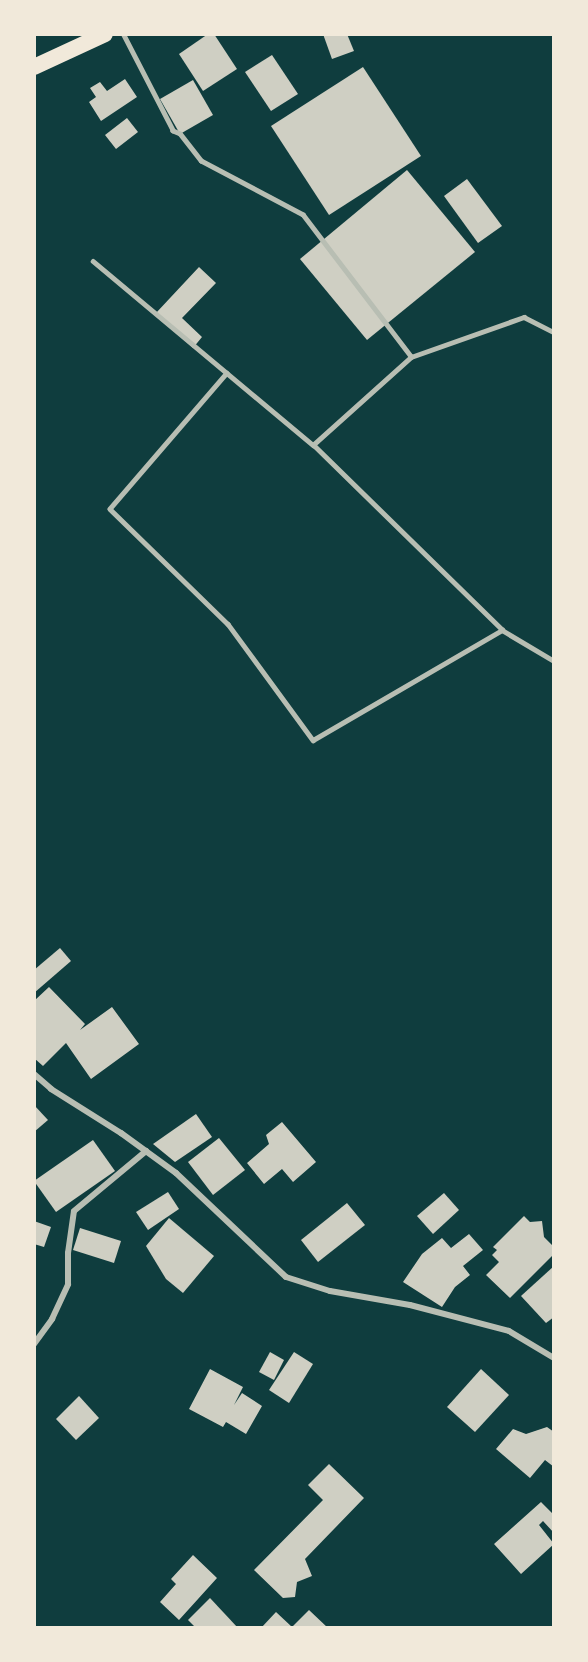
<!DOCTYPE html>
<html>
<head>
<meta charset="utf-8">
<style>
  body { margin:0 }
  #map { position:relative; width:588px; height:1662px; overflow:hidden; background:#0f3d3e; font-family:Lora,serif }
  div>[style] { position:absolute }
  [style*='--x'] { left:calc(var(--x)*1px); top:calc(var(--y)*1px); width:calc(var(--w)*1px); rotate:calc(var(--a)*1deg) }
  .building>* { inset:0; background:#cfcfc3 }
  .service>* { height:4.5px; margin:-2.25px; padding:0 2.25px; transform-origin:2.25px; border-radius:2.25px; background:#b8beb3 }
  .minor>* { height:6px; margin:-3px; padding:0 3px; transform-origin:3px; border-radius:3px; background:#b8beb3 }
  .trunk>* { height:16px; margin:-8px; padding:0 8px; transform-origin:8px; border-radius:8px; background:#f1e9da }
  span { translate:-50% -50%; white-space:nowrap; text-align:center; line-height:1.15; -webkit-text-stroke:6px #f1e9da; paint-order:stroke }
  .frame { position:absolute; inset:0; border:36px solid #f1e9da; pointer-events:none }
</style>
</head>
<body>
<div id="map">
  <div class="building">
    <i style="clip-path:polygon(208px 34px,214px 34px,237px 69px,203px 91px,179px 54px)"></i>
    <i style="clip-path:polygon(323px 34px,347px 34px,354px 51px,332px 59px)"></i>
    <i style="clip-path:polygon(272px 55px,298px 94px,271px 111px,245px 72px)"></i>
    <i style="clip-path:polygon(363px 67px,421px 156px,329px 215px,271px 126px)"></i>
    <i style="clip-path:polygon(125px 79px,137px 97px,101px 121px,89px 102px,96px 97px,90px 88px,100px 82px,107px 91px)"></i>
    <i style="clip-path:polygon(193px 80px,213px 115px,180px 134px,160px 99px)"></i>
    <i style="clip-path:polygon(127px 118px,138px 132px,116px 149px,105px 135px)"></i>
    <i style="clip-path:polygon(407px 170px,475px 252px,367px 340px,300px 259px)"></i>
    <i style="clip-path:polygon(467px 179px,502px 226px,478px 243px,444px 196px)"></i>
    <i style="clip-path:polygon(199px 267px,216px 283px,182px 318px,202px 337px,193px 348px,156px 313px)"></i>
    <i style="clip-path:polygon(60px 948px,71px 961px,34px 993px,34px 970px)"></i>
    <i style="clip-path:polygon(49px 987px,85px 1024px,80px 1030px,112px 1007px,139px 1044px,91px 1079px,66px 1043px,43px 1066px,34px 1058px,34px 1001px)"></i>
    <i style="clip-path:polygon(34px 1105px,48px 1120px,34px 1132px)"></i>
    <i style="clip-path:polygon(196px 1114px,212px 1137px,175px 1162px,153px 1144px)"></i>
    <i style="clip-path:polygon(282px 1122px,316px 1162px,293px 1182px,282px 1169px,264px 1184px,247px 1163px,269px 1144px,266px 1135px)"></i>
    <i style="clip-path:polygon(219px 1138px,245px 1170px,213px 1195px,188px 1162px)"></i>
    <i style="clip-path:polygon(93px 1140px,115px 1171px,56px 1212px,34px 1181px)"></i>
    <i style="clip-path:polygon(168px 1192px,179px 1209px,148px 1230px,136px 1212px)"></i>
    <i style="clip-path:polygon(444px 1193px,459px 1210px,433px 1234px,417px 1216px)"></i>
    <i style="clip-path:polygon(347px 1203px,365px 1225px,318px 1262px,301px 1240px)"></i>
    <i style="clip-path:polygon(524px 1216px,530px 1222px,542px 1221px,544px 1237px,554px 1247px,554px 1254px,510px 1298px,486px 1275px,499px 1262px,492px 1255px,497px 1250px,493px 1247px)"></i>
    <i style="clip-path:polygon(169px 1218px,214px 1256px,183px 1293px,166px 1279px,146px 1246px)"></i>
    <i style="clip-path:polygon(34px 1221px,51px 1227px,44px 1247px,34px 1244px)"></i>
    <i style="clip-path:polygon(80px 1228px,121px 1241px,114px 1263px,73px 1250px)"></i>
    <i style="clip-path:polygon(469px 1234px,483px 1250px,463px 1266px,470px 1275px,455px 1287px,442px 1307px,403px 1282px,422px 1254px,442px 1238px,451px 1248px)"></i>
    <i style="clip-path:polygon(554px 1266px,554px 1317px,546px 1323px,521px 1296px)"></i>
    <i style="clip-path:polygon(270px 1352px,284px 1360px,274px 1380px,259px 1372px)"></i>
    <i style="clip-path:polygon(294px 1352px,313px 1364px,289px 1403px,269px 1390px)"></i>
    <i style="clip-path:polygon(210px 1369px,243px 1387px,234px 1405px,242px 1393px,262px 1406px,246px 1434px,226px 1422px,223px 1427px,189px 1409px)"></i>
    <i style="clip-path:polygon(481px 1369px,509px 1395px,475px 1432px,447px 1407px)"></i>
    <i style="clip-path:polygon(79px 1396px,99px 1418px,76px 1440px,56px 1419px)"></i>
    <i style="clip-path:polygon(547px 1427px,554px 1432px,554px 1467px,545px 1460px,530px 1478px,496px 1449px,513px 1429px,526px 1434px)"></i>
    <i style="clip-path:polygon(329px 1464px,364px 1498px,305px 1559px,312px 1576px,297px 1582px,295px 1597px,283px 1598px,254px 1570px,323px 1500px,308px 1485px)"></i>
    <i style="clip-path:polygon(541px 1502px,554px 1515px,554px 1533px,543px 1521px,539px 1525px,554px 1544px,521px 1574px,494px 1544px)"></i>
    <i style="clip-path:polygon(193px 1555px,217px 1578px,179px 1620px,160px 1602px,176px 1584px,171px 1579px)"></i>
    <i style="clip-path:polygon(210px 1598px,238px 1628px,196px 1628px,188px 1620px)"></i>
    <i style="clip-path:polygon(309px 1610px,328px 1628px,261px 1628px,276px 1612px,292px 1627px)"></i>
  </div>
  <div class="service">
    <i style="--x:93;--y:261;--w:287;--a:39.9"></i>
    <i style="--x:313;--y:445;--w:132;--a:-41.9"></i>
    <i style="--x:411;--y:357;--w:178;--a:-127.3"></i>
    <i style="--x:303;--y:215;--w:115;--a:-152.1"></i>
    <i style="--x:201;--y:161;--w:34;--a:-128"></i>
    <i style="--x:180;--y:134;--w:8;--a:-157"></i>
    <i style="--x:173;--y:131;--w:109;--a:-117.3"></i>
    <i style="--x:411;--y:357;--w:120;--a:-19.5"></i>
    <i style="--x:524;--y:317;--w:34;--a:27"></i>
    <i style="--x:227;--y:373;--w:179;--a:130.7"></i>
    <i style="--x:110;--y:509;--w:165;--a:44.3"></i>
    <i style="--x:228;--y:624;--w:144;--a:53.8"></i>
    <i style="--x:313;--y:740;--w:219;--a:-30.2"></i>
    <i style="--x:502;--y:630;--w:264;--a:-135.6"></i>
    <i style="--x:502;--y:630;--w:61;--a:30.8"></i>
  </div>
  <div class="minor">
    <i style="--x:34;--y:1074;--w:23;--a:41"></i>
    <i style="--x:51;--y:1089;--w:83;--a:32.2"></i>
    <i style="--x:121;--y:1133;--w:68;--a:36"></i>
    <i style="--x:176;--y:1173;--w:151;--a:43.4"></i>
    <i style="--x:286;--y:1277;--w:46;--a:17.7"></i>
    <i style="--x:330;--y:1291;--w:81;--a:9.9"></i>
    <i style="--x:410;--y:1305;--w:102;--a:14.7"></i>
    <i style="--x:509;--y:1331;--w:52;--a:31"></i>
    <i style="--x:34;--y:1344;--w:31;--a:-54"></i>
    <i style="--x:52;--y:1319;--w:38;--a:-65"></i>
    <i style="--x:68;--y:1284;--w:31;--a:-90"></i>
    <i style="--x:68;--y:1253;--w:42;--a:-81.9"></i>
    <i style="--x:74;--y:1211;--w:94;--a:-39.8"></i>
  </div>
  <div class="trunk">
    <i style="--x:34;--y:67;--w:78;--a:-24.9"></i>
  </div>
  <div class="frame"></div>
</div>
</body>
</html>
